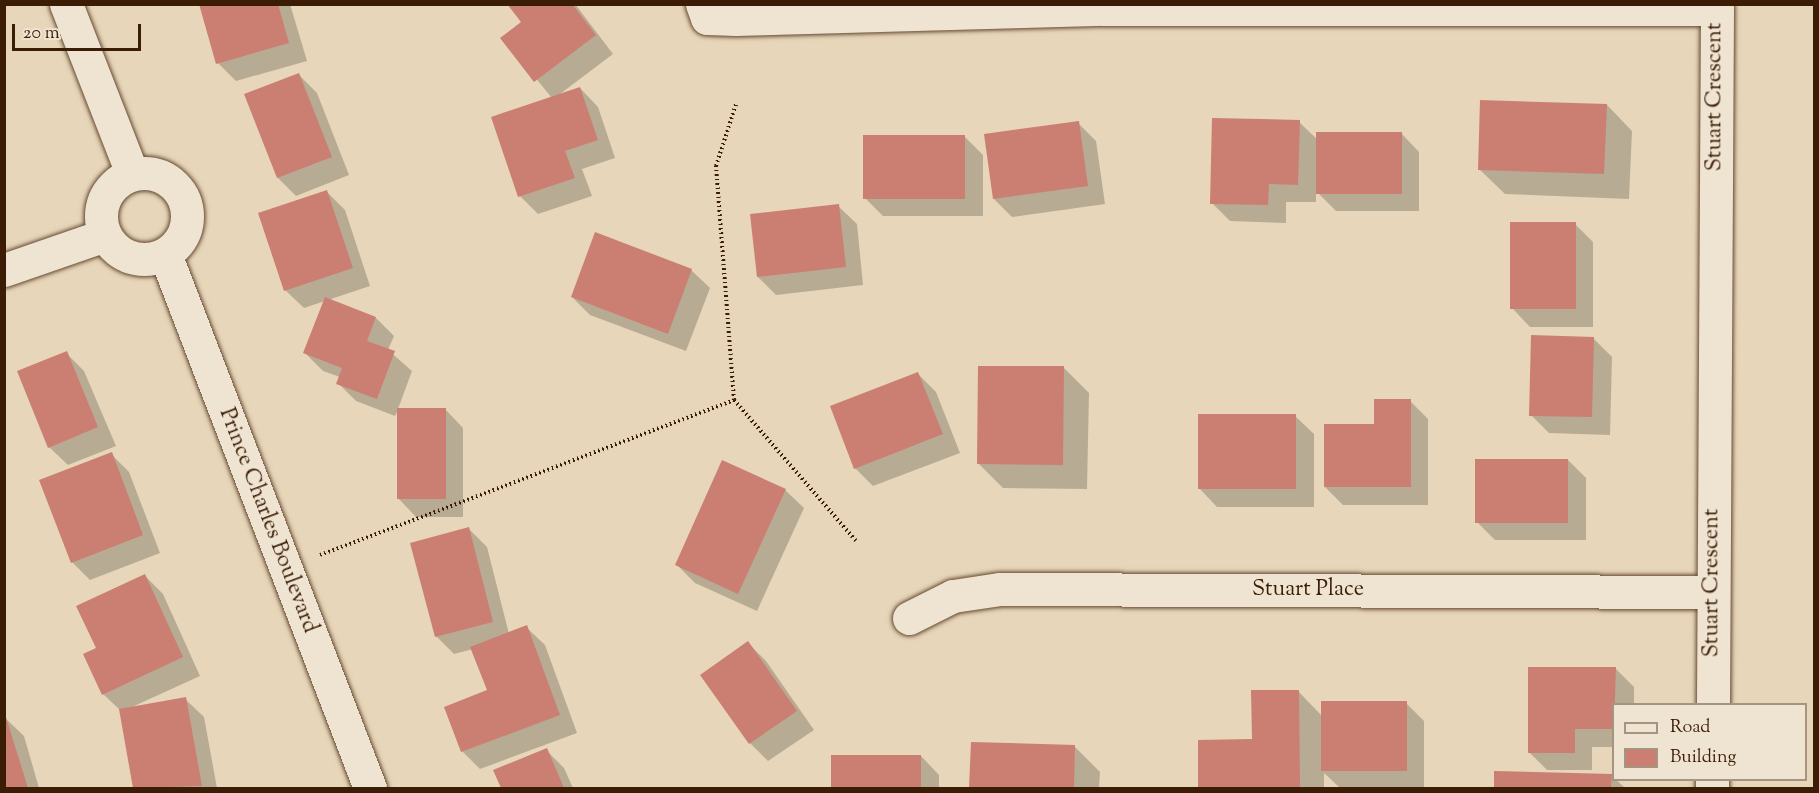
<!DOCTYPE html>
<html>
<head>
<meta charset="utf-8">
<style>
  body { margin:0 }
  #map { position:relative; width:1819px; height:793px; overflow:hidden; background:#e7d6b9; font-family:"Sorts Mill Goudy",serif }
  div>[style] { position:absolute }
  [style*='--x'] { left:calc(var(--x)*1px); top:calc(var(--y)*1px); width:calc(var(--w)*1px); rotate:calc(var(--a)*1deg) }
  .shadow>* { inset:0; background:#0003 }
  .building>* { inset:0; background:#cb7e72 }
  .path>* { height:4px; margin-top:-2px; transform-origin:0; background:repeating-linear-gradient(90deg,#3b1c05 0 1.5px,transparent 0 4.5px) }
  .roads { filter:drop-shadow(0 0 2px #664a32) drop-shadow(0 0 2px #664a32) }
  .minor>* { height:33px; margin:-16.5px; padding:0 16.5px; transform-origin:16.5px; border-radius:16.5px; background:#efe4d2 }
  .tertiary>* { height:33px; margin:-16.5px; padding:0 16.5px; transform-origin:16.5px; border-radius:16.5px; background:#efe4d2 }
  .tertiary>.ring { margin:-16.5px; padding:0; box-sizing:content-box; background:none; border:33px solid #efe4d2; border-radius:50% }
  span { translate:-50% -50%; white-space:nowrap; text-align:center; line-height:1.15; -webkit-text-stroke:6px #efe4d2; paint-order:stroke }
  .street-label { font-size:22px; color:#3b1c05 }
  .frame { position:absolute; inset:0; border:6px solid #3b1c05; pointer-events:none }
  .legend { position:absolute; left:1612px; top:703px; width:195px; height:78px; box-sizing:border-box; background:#efe4d2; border:2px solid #a79480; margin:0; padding:8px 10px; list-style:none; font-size:18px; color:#3b1c05 }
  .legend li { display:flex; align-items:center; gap:12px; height:30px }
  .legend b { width:30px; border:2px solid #a79480 }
  .scale { position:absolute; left:12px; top:24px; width:129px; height:27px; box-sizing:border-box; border:3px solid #3b1c05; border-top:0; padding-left:8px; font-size:18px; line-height:21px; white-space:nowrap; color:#3b1c05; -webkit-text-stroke:4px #efe4d2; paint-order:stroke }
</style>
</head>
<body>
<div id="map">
  <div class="shadow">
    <i style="clip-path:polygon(201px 4px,290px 4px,307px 61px,236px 81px,218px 63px)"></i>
    <i style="clip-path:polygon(509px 4px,575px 4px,613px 54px,560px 94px,580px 88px,598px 107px,615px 158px,582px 169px,592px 196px,538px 214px,520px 196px,552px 98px,503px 38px,523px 22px)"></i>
    <i style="clip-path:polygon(299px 75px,317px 93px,349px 175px,296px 196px,278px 178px)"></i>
    <i style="clip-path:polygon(1607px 105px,1632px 131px,1629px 199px,1505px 194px,1479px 169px)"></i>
    <i style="clip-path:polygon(1299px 122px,1318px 140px,1401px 133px,1419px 152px,1419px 211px,1336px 211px,1316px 191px,1316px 202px,1286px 202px,1286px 223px,1230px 221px,1212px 203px)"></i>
    <i style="clip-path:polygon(1078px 123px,1096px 141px,1105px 204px,1012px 217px,994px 199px)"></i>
    <i style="clip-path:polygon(965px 137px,983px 155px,983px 216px,883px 216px,865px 198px)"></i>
    <i style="clip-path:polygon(327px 192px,345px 210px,370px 286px,328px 300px,376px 318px,394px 336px,388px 350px,412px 371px,398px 409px,445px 409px,463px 428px,463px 517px,416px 517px,398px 498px,398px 410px,395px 416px,356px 401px,338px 383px,340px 377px,323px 371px,305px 353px,325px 301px,304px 308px,285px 290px)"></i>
    <i style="clip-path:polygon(838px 206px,857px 224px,863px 285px,776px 295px,758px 277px)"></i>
    <i style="clip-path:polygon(1575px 224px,1593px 242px,1593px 327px,1530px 327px,1512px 308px)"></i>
    <i style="clip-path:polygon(691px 270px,710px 288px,686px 351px,590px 315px,572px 297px)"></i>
    <i style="clip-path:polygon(1593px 338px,1612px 357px,1610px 435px,1549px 433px,1531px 415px)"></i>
    <i style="clip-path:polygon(66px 353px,84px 371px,116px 446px,68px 465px,49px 447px)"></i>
    <i style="clip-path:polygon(1064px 368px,1089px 393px,1087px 489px,1003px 488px,978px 463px)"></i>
    <i style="clip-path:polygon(918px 374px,936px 392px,960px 453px,873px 486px,855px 468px)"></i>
    <i style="clip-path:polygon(1410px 401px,1428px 419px,1428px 505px,1343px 505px,1325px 487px,1376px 426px)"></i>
    <i style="clip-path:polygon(1295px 416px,1314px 434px,1314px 507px,1217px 507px,1199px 488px)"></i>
    <i style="clip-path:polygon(111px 454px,129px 472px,160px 553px,90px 580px,72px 562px)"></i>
    <i style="clip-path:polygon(1568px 460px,1586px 478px,1586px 540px,1495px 540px,1477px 522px)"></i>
    <i style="clip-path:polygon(785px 490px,804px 508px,757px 611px,695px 583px,677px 565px)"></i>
    <i style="clip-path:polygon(469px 529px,487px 547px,509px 634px,526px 627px,545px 645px,577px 733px,480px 769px,462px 751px,489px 691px,473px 649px,454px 654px,436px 636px)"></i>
    <i style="clip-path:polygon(145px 576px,163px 594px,200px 676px,132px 707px,185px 699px,204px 717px,217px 788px,135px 788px,121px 711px,103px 694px,98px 649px)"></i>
    <i style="clip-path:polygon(748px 643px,766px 661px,814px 730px,768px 761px,750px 743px)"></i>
    <i style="clip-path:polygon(1616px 669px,1634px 687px,1634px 704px,1614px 704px,1614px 747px,1592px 747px,1592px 770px,1547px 770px,1529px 752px)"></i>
    <i style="clip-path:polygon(1299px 692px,1322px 716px,1406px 703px,1424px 721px,1424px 788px,1340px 788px,1324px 773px,1324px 788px,1199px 788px,1199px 741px,1253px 741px)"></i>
    <i style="clip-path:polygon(5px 718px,24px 736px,39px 788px,4px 788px)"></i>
    <i style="clip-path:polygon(972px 744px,1074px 746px,1100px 772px,1099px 788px,971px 788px)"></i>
    <i style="clip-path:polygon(546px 750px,564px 768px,573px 788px,502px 788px,495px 771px)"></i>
    <i style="clip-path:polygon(832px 756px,921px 756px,939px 775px,939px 788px,832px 788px)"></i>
    <i style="clip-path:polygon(1496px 772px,1611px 775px,1625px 788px,1495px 788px)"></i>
  </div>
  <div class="building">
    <i style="clip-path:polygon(199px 4px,278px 4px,289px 43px,216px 64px)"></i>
    <i style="clip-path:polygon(507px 4px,572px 4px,596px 35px,534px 82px,500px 38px,521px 22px)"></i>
    <i style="clip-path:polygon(299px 73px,332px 157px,277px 178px,244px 94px)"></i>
    <i style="clip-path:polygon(580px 87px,598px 140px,565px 151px,575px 178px,518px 197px,491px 117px)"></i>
    <i style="clip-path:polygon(1480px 100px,1607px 104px,1604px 174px,1478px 170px)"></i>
    <i style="clip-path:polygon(1212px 118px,1300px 120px,1298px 185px,1269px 184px,1268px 205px,1210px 204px)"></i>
    <i style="clip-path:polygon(1079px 121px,1088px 186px,993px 199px,984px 134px)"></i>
    <i style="clip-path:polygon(1316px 132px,1402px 132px,1402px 194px,1316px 194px)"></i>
    <i style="clip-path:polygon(863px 135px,965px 135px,965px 199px,863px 199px)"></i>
    <i style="clip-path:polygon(327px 190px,353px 268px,284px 291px,258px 213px)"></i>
    <i style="clip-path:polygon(839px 204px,846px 267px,757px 277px,750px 214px)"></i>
    <i style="clip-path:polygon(1510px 222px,1576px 222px,1576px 309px,1510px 309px)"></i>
    <i style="clip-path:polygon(595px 232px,692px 269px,668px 334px,571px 297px)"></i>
    <i style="clip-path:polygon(325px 297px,376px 317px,367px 341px,395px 351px,377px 399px,336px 384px,342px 368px,303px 353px)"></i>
    <i style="clip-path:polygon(1531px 335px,1594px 337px,1592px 417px,1529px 416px)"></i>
    <i style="clip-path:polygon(67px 351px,98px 427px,48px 448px,17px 371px)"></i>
    <i style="clip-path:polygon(978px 366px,1064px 366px,1063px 465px,977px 464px)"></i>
    <i style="clip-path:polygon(918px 372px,943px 434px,854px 469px,830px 406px)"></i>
    <i style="clip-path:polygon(1374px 399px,1411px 399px,1411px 487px,1324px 487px,1324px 424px,1374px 424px)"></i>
    <i style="clip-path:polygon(397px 408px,446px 408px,446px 499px,397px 499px)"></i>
    <i style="clip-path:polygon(1198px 414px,1296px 414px,1296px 489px,1198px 489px)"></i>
    <i style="clip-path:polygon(112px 452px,143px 535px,71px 563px,39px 480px)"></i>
    <i style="clip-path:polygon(1475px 459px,1568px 459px,1568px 523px,1475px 523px)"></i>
    <i style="clip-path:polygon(722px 460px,786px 489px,738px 594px,675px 565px)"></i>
    <i style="clip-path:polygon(469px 527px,493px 622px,435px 637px,410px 543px)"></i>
    <i style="clip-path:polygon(145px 574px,183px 657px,102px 695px,83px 654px,96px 648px,76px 606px)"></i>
    <i style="clip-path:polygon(527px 625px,560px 715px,461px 752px,444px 707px,487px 690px,470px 647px)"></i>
    <i style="clip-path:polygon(748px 641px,797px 711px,749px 744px,700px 675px)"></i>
    <i style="clip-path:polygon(1528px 667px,1616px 667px,1614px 729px,1575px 729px,1575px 753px,1528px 753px)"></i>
    <i style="clip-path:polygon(1251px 690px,1299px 690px,1300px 788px,1198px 788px,1198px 740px,1252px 739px)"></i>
    <i style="clip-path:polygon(186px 697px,202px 786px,133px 788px,119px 709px)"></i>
    <i style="clip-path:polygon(1321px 701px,1407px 701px,1407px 771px,1321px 771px)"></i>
    <i style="clip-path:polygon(4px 714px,5px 714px,28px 788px,4px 788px)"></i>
    <i style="clip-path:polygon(971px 742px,1075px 745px,1074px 788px,969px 788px)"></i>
    <i style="clip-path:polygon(547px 748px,564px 788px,501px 788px,493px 770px)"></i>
    <i style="clip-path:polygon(831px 755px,921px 755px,921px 788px,831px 788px)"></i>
    <i style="clip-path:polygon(1494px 771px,1612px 774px,1611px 788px,1494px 788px)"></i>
  </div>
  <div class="path">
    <i style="--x:734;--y:400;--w:235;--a:-94.4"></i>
    <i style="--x:716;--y:166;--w:65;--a:-72.1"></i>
    <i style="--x:320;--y:555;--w:442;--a:-20.5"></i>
    <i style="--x:734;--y:400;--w:186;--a:49.1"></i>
  </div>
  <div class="roads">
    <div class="minor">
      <i style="--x:702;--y:4;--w:15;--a:70"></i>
      <i style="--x:707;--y:18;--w:29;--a:2"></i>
      <i style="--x:736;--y:19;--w:368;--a:-1.6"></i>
      <i style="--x:1104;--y:9;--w:613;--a:0"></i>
      <i style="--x:1717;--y:9;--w:695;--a:90.33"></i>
      <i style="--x:4;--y:270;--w:107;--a:-19.1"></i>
      <i style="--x:909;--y:618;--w:49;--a:-26.6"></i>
      <i style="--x:953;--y:596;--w:48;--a:-8.5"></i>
      <i style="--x:1000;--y:589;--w:713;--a:0.24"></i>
      <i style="--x:1712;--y:788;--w:8;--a:-90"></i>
    </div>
    <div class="tertiary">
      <i style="--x:66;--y:4;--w:181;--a:68.7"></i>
      <i class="ring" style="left:101px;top:173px;width:53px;height:53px"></i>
      <i style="--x:165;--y:254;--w:572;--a:69"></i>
    </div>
  </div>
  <div class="street-label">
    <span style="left:1716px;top:97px;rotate:-90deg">Stuart Crescent</span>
    <span style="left:267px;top:521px;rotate:69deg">Prince Charles Boulevard</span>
    <span style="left:1713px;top:583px;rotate:-90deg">Stuart Crescent</span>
    <span style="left:1308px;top:591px">Stuart Place</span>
  </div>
  <div class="frame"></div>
  <ul class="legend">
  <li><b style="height:8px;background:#efe4d2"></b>Road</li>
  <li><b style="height:16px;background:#cb7e72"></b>Building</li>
  </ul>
  <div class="scale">20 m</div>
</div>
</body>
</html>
